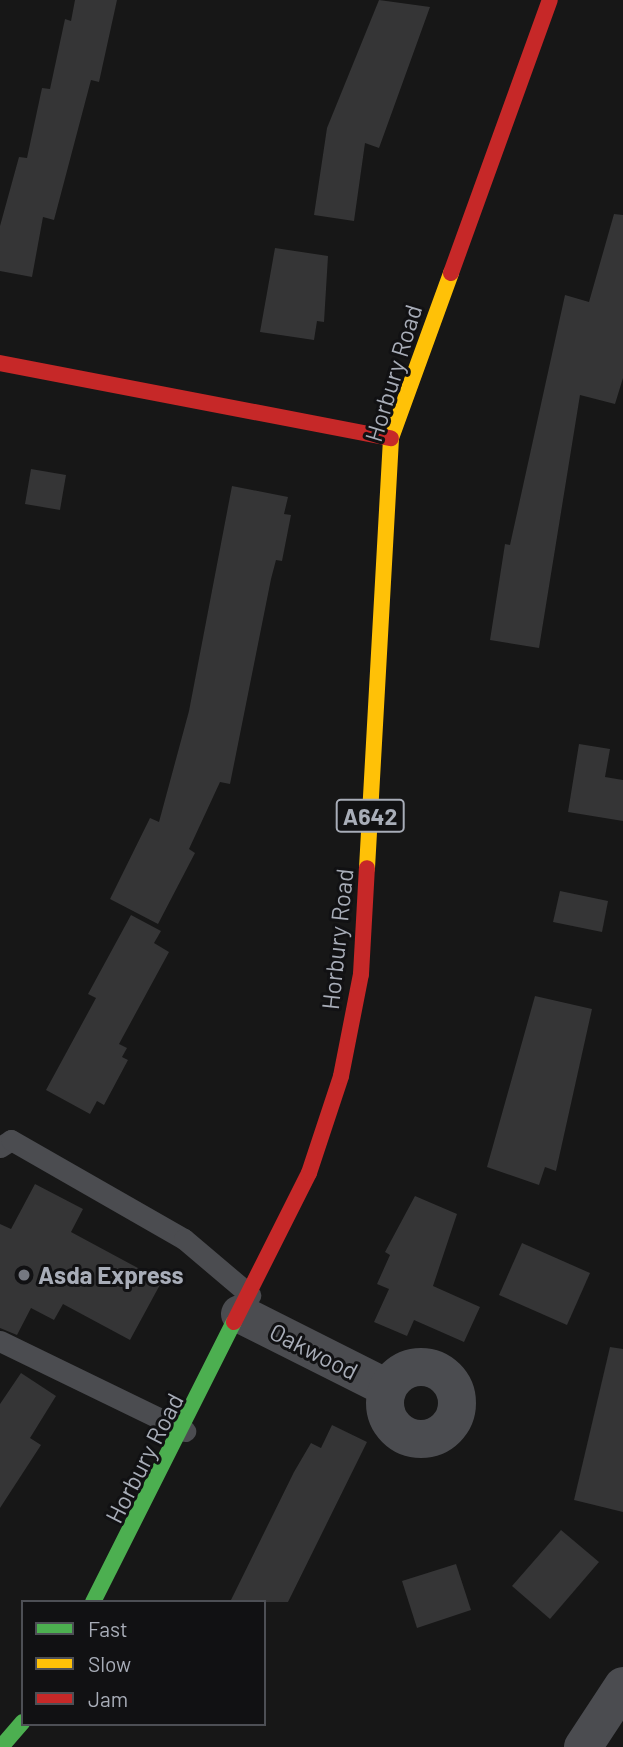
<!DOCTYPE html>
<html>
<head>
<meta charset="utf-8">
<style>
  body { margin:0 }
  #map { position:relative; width:623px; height:1747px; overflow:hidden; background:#171717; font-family:Barlow,sans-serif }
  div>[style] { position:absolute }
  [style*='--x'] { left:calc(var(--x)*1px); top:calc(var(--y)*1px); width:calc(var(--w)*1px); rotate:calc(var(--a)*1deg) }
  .building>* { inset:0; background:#353536 }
  .lane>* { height:21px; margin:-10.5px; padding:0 10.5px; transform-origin:10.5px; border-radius:10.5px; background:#4b4c50 }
  .street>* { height:38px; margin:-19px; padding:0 19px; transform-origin:19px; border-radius:19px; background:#4b4c50 }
  .street>.ring { margin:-19px; padding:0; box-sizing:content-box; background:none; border:38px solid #4b4c50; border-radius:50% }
  .fast>* { height:16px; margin:-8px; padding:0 8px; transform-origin:8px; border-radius:8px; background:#4caf50 }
  .slow>* { height:16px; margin:-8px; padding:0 8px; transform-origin:8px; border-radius:8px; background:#ffc107 }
  .jam>* { height:16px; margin:-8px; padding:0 8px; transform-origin:8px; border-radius:8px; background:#c62828 }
  .dots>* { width:19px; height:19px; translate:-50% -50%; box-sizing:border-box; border:4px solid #111113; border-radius:50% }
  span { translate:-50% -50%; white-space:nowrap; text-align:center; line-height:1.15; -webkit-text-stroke:6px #111113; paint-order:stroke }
  .shield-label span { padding:2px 5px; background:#111113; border:2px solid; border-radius:5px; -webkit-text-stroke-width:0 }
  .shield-label { font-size:23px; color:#a8adb8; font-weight:700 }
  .street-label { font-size:24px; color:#a8adb8 }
  .poi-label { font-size:24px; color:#a8adb8; font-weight:700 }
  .left { translate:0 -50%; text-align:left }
  .legend { position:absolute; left:21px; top:1600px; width:245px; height:126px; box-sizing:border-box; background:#111113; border:2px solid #4d4f55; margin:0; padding:9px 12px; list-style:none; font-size:21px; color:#a8adb8 }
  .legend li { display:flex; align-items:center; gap:14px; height:35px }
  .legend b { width:35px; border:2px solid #4d4f55 }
</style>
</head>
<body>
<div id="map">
  <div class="building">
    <i style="clip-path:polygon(75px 0,117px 0,99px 82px,91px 80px,54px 220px,43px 217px,32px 277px,0 271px,0 226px,19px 157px,27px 158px,42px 88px,50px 89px,65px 19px,71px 21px)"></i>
    <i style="clip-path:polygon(379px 0,430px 7px,379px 148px,365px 143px,354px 221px,314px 215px,327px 128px)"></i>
    <i style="clip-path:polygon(614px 214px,623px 215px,623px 378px,615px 404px,580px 395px,539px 648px,490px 640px,505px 544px,510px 545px,565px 295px,589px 302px)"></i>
    <i style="clip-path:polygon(275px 248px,328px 256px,324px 322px,317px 321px,314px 340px,260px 332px)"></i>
    <i style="clip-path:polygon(31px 469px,66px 475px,60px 510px,25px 504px)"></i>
    <i style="clip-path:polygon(232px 486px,288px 497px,284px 514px,291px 515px,282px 561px,276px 560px,271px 579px,230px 784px,220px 782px,189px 849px,195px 853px,158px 924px,110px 899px,150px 818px,159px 822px,189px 711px)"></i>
    <i style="clip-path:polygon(579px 744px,610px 749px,605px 777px,623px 780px,623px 821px,568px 812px)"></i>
    <i style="clip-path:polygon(560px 891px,608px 901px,602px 932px,553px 922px)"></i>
    <i style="clip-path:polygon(131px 915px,161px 931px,154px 943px,169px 952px,119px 1044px,127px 1048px,122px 1057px,128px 1060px,104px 1105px,97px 1101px,90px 1114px,46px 1090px,96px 998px,88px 994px)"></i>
    <i style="clip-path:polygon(535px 996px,592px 1009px,556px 1171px,545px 1167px,539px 1185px,487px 1167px)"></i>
    <i style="clip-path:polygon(35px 1184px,83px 1209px,71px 1232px,162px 1281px,130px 1340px,63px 1304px,54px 1320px,31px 1308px,17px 1335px,0 1328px,0 1224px,11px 1229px)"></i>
    <i style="clip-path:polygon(415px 1196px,457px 1214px,433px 1286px,480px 1307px,464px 1342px,414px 1320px,407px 1336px,374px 1322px,389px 1289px,377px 1284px,390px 1255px,385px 1252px)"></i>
    <i style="clip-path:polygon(522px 1243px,590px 1273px,567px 1325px,499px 1295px)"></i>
    <i style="clip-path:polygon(610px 1347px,623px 1349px,623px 1512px,574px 1500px)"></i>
    <i style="clip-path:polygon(21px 1373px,56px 1396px,30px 1438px,41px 1445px,0 1508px,0 1404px)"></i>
    <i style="clip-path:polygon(332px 1425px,367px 1442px,288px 1602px,230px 1602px,294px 1472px,311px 1443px,321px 1448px)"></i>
    <i style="clip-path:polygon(561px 1530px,599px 1562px,550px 1619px,512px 1586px)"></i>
    <i style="clip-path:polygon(456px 1564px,471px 1610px,417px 1628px,402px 1581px)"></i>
  </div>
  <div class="lane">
    <i style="--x:0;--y:1147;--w:13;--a:-32"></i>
    <i style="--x:11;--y:1140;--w:199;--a:29.8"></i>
    <i style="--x:184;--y:1239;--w:87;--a:40.3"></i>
    <i style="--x:0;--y:1341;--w:206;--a:25.9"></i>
  </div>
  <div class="street">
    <i style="--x:240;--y:1314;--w:165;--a:26.7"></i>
    <i class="ring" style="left:385px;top:1367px;width:34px;height:34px"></i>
    <i style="--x:583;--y:1747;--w:73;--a:-56.7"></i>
  </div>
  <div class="fast">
    <i style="--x:93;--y:1602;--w:313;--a:-63.3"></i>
    <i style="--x:1;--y:1747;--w:33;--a:-49"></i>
  </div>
  <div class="slow">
    <i style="--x:367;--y:868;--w:431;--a:-86.8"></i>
    <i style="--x:391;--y:438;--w:176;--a:-70"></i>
  </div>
  <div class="jam">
    <i style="--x:451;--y:273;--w:290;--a:-70.1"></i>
    <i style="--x:0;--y:363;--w:398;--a:10.9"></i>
    <i style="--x:234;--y:1322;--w:167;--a:-63.3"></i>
    <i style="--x:309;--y:1173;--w:102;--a:-71.7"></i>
    <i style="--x:341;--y:1076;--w:104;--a:-78.9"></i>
    <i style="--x:361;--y:974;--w:106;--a:-86.8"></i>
  </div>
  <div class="dots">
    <i style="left:24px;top:1275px;background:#757880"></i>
  </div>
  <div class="shield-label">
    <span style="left:370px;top:816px">A642</span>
  </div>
  <div class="street-label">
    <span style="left:393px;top:373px;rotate:-73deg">Horbury Road</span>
    <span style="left:337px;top:939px;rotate:-84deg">Horbury Road</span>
    <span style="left:314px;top:1351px;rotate:27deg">Oakwood</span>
    <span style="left:144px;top:1458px;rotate:-63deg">Horbury Road</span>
  </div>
  <div class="poi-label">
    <span class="left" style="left:38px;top:1275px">Asda Express</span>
  </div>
  <ul class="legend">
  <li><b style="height:9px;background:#4caf50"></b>Fast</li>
  <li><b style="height:9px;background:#ffc107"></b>Slow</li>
  <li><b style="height:9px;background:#c62828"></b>Jam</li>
  </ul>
</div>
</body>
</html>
